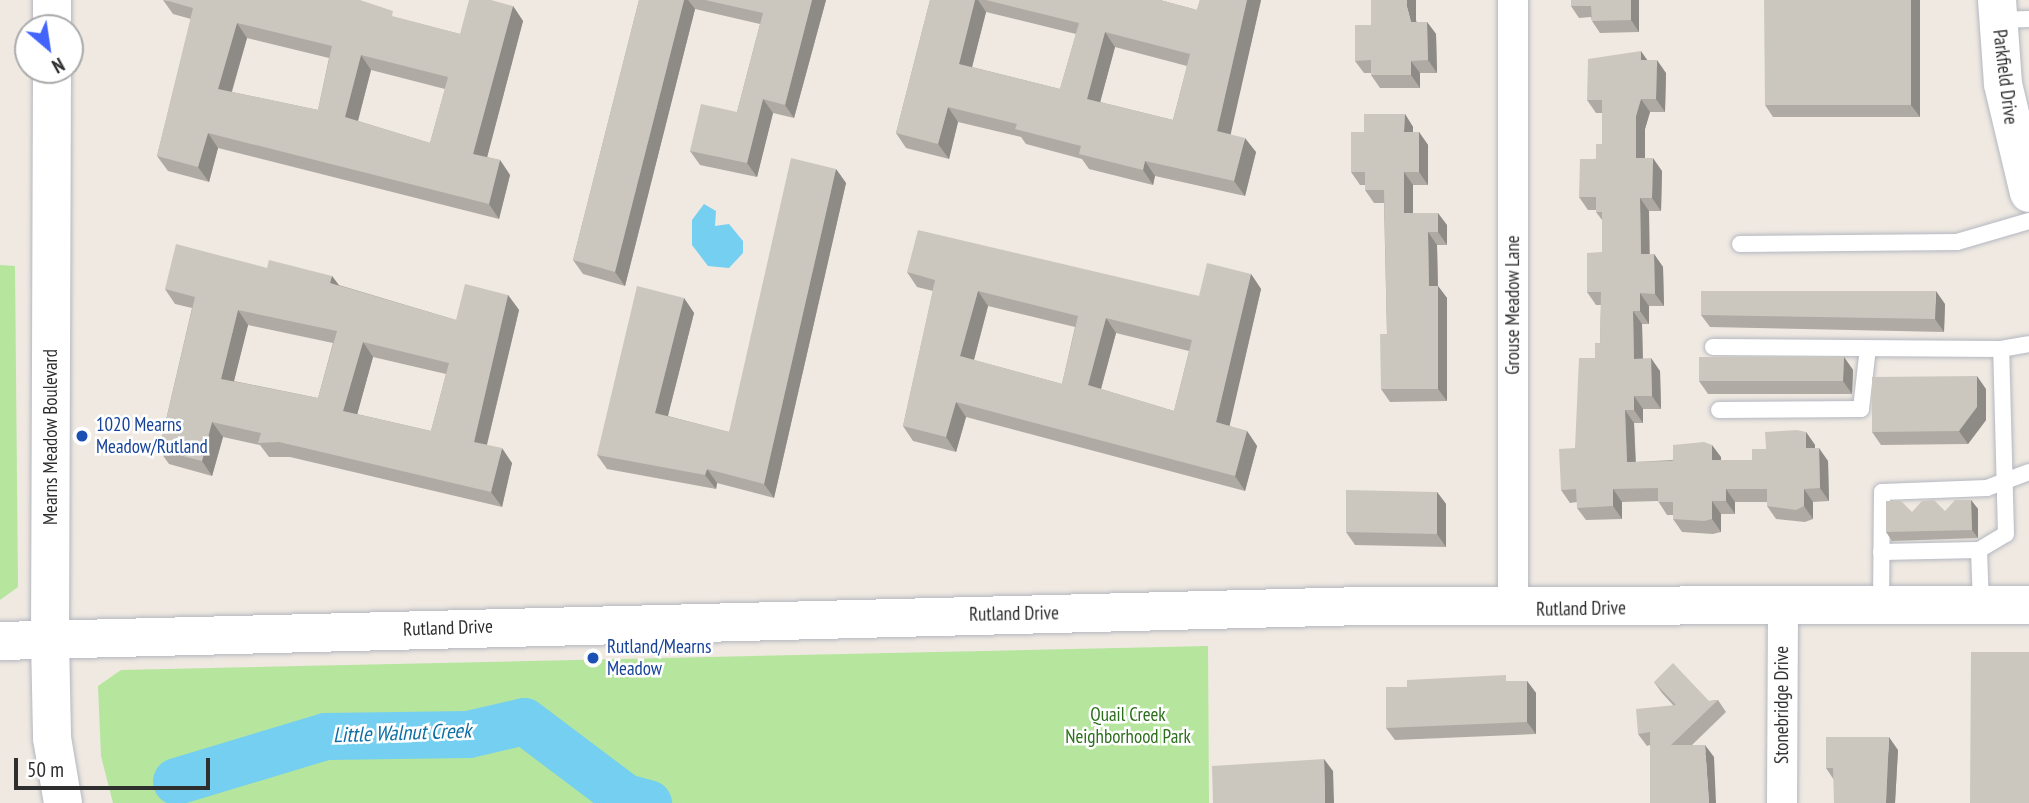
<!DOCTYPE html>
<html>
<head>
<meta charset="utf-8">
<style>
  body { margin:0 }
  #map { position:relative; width:2029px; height:803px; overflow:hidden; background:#efe9e1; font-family:"PT Sans Narrow",sans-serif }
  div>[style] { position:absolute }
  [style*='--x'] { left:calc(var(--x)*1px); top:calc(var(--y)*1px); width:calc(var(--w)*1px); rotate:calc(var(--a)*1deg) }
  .green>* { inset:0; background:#b6e59e }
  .water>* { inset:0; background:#75cff0 }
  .river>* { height:47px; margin:-23.5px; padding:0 23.5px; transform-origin:23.5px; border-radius:23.5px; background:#75cff0 }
  .roads { filter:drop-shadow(0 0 2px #b4b7c1) drop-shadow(0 0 2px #b4b7c1) }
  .lane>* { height:16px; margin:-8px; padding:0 8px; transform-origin:8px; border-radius:8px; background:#fff }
  .street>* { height:30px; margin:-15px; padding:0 15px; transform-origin:15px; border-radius:15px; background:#fff }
  .secondary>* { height:38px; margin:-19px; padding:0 19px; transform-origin:19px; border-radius:19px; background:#fff }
  .wall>* { inset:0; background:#afaba4 }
  .shaded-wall>* { inset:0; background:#8e8b86 }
  .building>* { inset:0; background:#cbc7bf }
  .dots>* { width:19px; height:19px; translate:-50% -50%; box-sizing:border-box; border:4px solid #fff; border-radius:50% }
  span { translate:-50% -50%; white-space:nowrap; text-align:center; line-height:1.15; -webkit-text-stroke:5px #fff; paint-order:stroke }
  .street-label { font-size:19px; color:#2e2e2e }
  .transit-label { font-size:19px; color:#164399 }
  .left { translate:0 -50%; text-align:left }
  .park-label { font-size:19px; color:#2c6e1b }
  .water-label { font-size:21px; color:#0d6fa3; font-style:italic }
  .north { position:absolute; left:14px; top:14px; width:70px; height:70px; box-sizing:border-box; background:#fff; border:2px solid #ababab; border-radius:50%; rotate:151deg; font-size:19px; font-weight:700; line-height:28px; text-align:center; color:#2e2e2e }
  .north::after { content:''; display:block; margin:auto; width:24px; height:32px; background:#4264fb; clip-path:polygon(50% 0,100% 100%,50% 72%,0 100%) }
  .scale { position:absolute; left:14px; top:758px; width:196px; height:32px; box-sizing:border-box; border:4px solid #2e2e2e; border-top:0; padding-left:9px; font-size:21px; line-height:24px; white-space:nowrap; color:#2e2e2e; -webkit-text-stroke:5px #fff; paint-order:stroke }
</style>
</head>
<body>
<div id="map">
  <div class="green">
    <i style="clip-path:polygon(0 265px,15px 266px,18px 587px,0 600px)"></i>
    <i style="clip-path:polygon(1208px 646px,1209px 803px,113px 803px,101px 756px,98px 686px,121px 670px)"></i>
  </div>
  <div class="water">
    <i style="clip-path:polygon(704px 204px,716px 211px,715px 226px,729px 224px,743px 241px,743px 253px,729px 268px,708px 266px,692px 245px,692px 220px)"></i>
  </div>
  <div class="river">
    <i style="--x:176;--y:781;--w:156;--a:-16.8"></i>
    <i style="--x:325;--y:736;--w:143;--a:-0.8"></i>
    <i style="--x:468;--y:734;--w:57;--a:-13.1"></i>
    <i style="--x:524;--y:721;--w:126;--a:37"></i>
    <i style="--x:625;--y:797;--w:24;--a:15"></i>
  </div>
  <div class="roads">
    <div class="lane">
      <i style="--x:1997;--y:20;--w:32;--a:-2"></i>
      <i style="--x:1740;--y:244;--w:217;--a:-0.5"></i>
      <i style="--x:1957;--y:242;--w:75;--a:-16.3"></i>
      <i style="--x:1713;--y:347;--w:288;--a:0.4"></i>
      <i style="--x:2001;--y:349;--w:28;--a:-10"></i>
      <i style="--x:1719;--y:410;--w:142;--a:-0.4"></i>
      <i style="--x:1861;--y:409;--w:61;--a:-83.5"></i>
      <i style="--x:1881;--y:552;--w:98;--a:-1.2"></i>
      <i style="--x:1881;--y:605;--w:113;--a:-89.5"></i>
      <i style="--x:1882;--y:492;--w:105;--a:-2.2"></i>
      <i style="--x:1987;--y:488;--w:45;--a:-20.9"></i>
      <i style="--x:1981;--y:605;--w:55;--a:-92.1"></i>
      <i style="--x:1979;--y:550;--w:31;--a:-31"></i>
      <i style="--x:2006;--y:534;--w:185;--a:-91.5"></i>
    </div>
    <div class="street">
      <i style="--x:1513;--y:610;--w:610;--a:-90"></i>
      <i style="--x:1782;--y:803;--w:196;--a:-89.7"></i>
    </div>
    <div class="secondary">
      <i style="--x:1997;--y:0;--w:84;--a:85.9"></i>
      <i style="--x:2003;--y:84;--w:112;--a:76.6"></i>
      <i style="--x:52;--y:28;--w:28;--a:-90"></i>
      <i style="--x:52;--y:70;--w:570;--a:90.2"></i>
      <i style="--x:50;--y:640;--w:98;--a:88.8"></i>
      <i style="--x:52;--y:738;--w:66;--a:80.4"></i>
      <i style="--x:0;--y:641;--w:1368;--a:-1.47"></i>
      <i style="--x:1368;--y:606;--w:661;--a:-0.09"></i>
    </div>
  </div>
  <div class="wall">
    <i style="clip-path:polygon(evenodd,163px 0,398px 18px,460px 34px,513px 6px,523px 21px,487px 157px,500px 160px,510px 175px,499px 219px,218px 148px,209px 182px,168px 171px,157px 156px,191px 19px,173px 14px,163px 0,247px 38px,329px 58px,318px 110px,232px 92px,247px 38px,163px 0,371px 70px,445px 89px,430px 143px,358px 121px,371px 70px)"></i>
    <i style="clip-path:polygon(639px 0,826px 0,794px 118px,773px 113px,757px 177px,700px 165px,690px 151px,737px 112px,760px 24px,695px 9px,625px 286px,583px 274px,573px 260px)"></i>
    <i style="clip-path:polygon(evenodd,930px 0,1160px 0,1197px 10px,1200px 0,1261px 0,1230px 134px,1256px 152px,1245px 196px,1155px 176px,1153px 185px,1089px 169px,1082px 159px,1026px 144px,1021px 137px,958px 122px,949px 159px,906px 148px,896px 133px,930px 0,986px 12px,1076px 34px,1060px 89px,972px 67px,986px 12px,930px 0,1115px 47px,1187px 66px,1173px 120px,1100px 102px,1115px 47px)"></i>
    <i style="clip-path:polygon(1571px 0,1639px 0,1639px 32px,1600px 33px,1592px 21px,1591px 17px,1579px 18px,1571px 6px)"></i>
    <i style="clip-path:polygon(1920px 0,1920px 117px,1773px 117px,1765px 105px)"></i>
    <i style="clip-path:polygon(1416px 20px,1416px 22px,1427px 22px,1436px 34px,1437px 73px,1420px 73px,1420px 88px,1380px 88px,1371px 75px,1371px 73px,1364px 73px,1355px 61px,1371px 25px)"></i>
    <i style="clip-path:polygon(1647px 60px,1666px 73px,1665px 112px,1650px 112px,1645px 129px,1645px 158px,1662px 171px,1661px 211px,1649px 211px,1649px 254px,1654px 254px,1663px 267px,1664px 306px,1649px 306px,1649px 324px,1642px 324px,1643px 358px,1660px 371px,1661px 409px,1643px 409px,1643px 423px,1634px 423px,1636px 462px,1721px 457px,1721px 460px,1752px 460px,1766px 449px,1806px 432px,1815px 445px,1815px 448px,1828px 461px,1829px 501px,1813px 502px,1813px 519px,1805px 522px,1776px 519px,1767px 506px,1767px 502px,1735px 502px,1735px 514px,1721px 514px,1721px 532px,1713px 534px,1682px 532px,1673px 519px,1673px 515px,1667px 515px,1658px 501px,1622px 502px,1622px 519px,1586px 520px,1577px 508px,1577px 502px,1570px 503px,1561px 490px,1575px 448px,1595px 358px,1600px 343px,1601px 305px,1596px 305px,1587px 292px,1602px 252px,1602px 220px,1596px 212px,1596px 210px,1588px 210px,1579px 197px,1602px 144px,1602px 113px,1596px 113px,1587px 100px)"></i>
    <i style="clip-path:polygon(1405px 114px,1413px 127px,1413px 132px,1419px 132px,1428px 145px,1428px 185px,1413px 185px,1413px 213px,1447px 225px,1447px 245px,1437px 245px,1438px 286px,1447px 298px,1447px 401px,1390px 402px,1381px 389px,1387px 334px,1384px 203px,1374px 203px,1365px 190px,1365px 185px,1360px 185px,1351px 172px,1364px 132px)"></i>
    <i style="clip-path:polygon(836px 169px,846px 183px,774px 498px,717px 483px,716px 489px,607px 469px,597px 455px,684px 298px,694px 313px,668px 416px,729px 432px)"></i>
    <i style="clip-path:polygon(evenodd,907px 272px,1199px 296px,1251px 274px,1261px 289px,1229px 426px,1247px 431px,1257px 446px,1245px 491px,966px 417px,956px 452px,913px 441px,903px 426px,933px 291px,917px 287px,907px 272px,988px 306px,1075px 327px,1062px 384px,974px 360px,988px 306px,907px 272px,1116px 333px,1189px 351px,1174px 411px,1101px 389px,1116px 333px)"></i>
    <i style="clip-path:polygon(evenodd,332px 276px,339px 285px,456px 320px,508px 295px,519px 310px,487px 445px,512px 463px,502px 507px,290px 457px,269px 457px,260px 445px,223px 437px,212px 476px,169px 464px,159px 450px,192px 308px,175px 304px,165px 289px,332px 276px,248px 325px,333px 343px,318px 398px,234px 381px,248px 325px,332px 276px,373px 357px,446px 374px,431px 431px,357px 414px,373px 357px)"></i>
    <i style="clip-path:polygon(1945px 304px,1944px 332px,1710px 327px,1701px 315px)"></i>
    <i style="clip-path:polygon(1844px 357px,1853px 370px,1852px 394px,1708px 394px,1699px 381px)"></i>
    <i style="clip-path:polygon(1986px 389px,1986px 420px,1968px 444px,1881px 445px,1872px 432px)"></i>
    <i style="clip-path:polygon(1437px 492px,1446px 504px,1446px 547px,1355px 545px,1346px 532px)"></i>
    <i style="clip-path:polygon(1971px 500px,1978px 509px,1978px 538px,1892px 541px,1886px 532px,1912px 512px,1945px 511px)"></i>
    <i style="clip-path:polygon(1510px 681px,1527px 681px,1536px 693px,1536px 734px,1395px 740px,1386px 728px,1407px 687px)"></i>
    <i style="clip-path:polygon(1654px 682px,1709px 701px,1718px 700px,1726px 712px,1692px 745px,1714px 757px,1650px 745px,1647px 746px,1638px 734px,1673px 705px,1662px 693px)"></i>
    <i style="clip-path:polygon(1898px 750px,1895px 803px,1834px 803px,1834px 780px,1826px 768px)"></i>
  </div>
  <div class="shaded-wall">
    <i style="clip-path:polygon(684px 0,688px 0,695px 9px,625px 286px,615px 272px)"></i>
    <i style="clip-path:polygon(812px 0,826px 0,794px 118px,785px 105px)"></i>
    <i style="clip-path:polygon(975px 0,978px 0,986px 12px,969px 79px,959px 64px)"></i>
    <i style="clip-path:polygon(1247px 0,1261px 0,1228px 146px,1217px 131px)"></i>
    <i style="clip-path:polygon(1407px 0,1416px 0,1416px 20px,1420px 34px,1411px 22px,1407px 7px)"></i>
    <i style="clip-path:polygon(1631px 0,1639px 0,1639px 32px,1631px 20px)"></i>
    <i style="clip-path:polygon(1911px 0,1920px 0,1920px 117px,1911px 105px)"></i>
    <i style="clip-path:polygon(513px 6px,523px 21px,484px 169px,473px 154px)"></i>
    <i style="clip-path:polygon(1427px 22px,1436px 34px,1437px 73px,1428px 60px)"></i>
    <i style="clip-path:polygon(237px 23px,247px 38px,228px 104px,218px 89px)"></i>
    <i style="clip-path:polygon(1105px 32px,1115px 47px,1097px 114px,1087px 99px)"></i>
    <i style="clip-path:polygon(1641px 51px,1650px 64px,1641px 60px)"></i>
    <i style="clip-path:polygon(361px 55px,371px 70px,355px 132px,345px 117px)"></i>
    <i style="clip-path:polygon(1657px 60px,1666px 73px,1665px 112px,1656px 99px)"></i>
    <i style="clip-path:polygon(1411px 61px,1420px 73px,1420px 88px,1411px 75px)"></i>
    <i style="clip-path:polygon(763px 99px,773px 113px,757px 177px,747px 163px)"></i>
    <i style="clip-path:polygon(1641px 99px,1650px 112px,1645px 129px,1645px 171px,1636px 158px,1636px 116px)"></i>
    <i style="clip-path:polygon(948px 107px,958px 122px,949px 159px,938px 144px)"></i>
    <i style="clip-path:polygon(1405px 114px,1413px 127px,1413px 145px,1404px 132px)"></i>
    <i style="clip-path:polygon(1419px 132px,1428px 145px,1428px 185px,1419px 172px)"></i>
    <i style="clip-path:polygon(208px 133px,218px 148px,209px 182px,198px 167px)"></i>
    <i style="clip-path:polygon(1245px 138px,1256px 152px,1245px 196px,1234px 181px)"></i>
    <i style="clip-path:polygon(1653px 158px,1662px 171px,1661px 211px,1652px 198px)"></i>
    <i style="clip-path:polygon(500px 160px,510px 175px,499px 219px,489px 204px)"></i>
    <i style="clip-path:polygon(1145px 161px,1155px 176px,1153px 185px,1143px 170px)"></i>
    <i style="clip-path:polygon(836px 169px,846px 183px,774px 498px,764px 484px)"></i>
    <i style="clip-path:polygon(1404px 172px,1413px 185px,1413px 226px,1404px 213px)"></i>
    <i style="clip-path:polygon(1640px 198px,1649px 211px,1650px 267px,1641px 254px)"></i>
    <i style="clip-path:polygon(1438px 213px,1447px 225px,1447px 245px,1438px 232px)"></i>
    <i style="clip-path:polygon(1428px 232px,1437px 245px,1438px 293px,1438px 286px,1447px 298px,1447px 401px,1438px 389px,1429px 286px)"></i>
    <i style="clip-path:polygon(1654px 254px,1663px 267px,1664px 306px,1655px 294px)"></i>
    <i style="clip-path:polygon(1251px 274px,1261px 289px,1227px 437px,1216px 422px)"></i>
    <i style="clip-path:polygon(332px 276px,343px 291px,330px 283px)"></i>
    <i style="clip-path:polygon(978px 291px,988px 306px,971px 371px,960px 356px)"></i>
    <i style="clip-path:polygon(1936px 291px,1945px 304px,1944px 332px,1935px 319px)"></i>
    <i style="clip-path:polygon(1640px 293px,1649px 306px,1649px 324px,1640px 311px)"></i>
    <i style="clip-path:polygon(508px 295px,519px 310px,484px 456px,474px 442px)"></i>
    <i style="clip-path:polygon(684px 298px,694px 313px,665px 427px,655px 413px)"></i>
    <i style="clip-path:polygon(238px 310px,248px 325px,231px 393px,221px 379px)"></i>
    <i style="clip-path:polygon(1633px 311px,1642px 324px,1643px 371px,1634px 359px)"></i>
    <i style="clip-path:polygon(1106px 318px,1116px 333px,1098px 400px,1088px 385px)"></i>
    <i style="clip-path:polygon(363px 342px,373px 357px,354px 426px,343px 411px)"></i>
    <i style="clip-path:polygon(1844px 357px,1853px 370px,1852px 394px,1843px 381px)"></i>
    <i style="clip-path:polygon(1651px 358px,1660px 371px,1661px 409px,1652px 396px)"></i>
    <i style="clip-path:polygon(1977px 376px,1986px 389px,1986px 420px,1968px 444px,1959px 431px)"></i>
    <i style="clip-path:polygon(1634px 396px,1643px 409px,1643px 423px,1634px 410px)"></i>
    <i style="clip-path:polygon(956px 402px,966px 417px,956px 452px,946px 437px)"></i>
    <i style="clip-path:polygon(1625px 410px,1634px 423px,1636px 475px,1627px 462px)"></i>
    <i style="clip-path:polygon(212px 422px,223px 437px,212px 476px,202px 461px)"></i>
    <i style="clip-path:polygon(1247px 431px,1257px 446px,1245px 491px,1235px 476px)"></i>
    <i style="clip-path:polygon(1806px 432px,1815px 445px,1815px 461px,1806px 448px)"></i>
    <i style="clip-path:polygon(1712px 445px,1721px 457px,1721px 473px,1712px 460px)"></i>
    <i style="clip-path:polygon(502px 448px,512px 463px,502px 507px,491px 492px)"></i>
    <i style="clip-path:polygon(1819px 448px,1828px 461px,1829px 501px,1820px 488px)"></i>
    <i style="clip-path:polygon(707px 469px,717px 483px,716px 489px,705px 475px)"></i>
    <i style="clip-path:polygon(1613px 489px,1622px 502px,1622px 519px,1613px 506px)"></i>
    <i style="clip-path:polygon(1726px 489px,1735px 502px,1735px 514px,1726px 501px)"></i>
    <i style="clip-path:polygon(1804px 489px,1813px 502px,1813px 519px,1804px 506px)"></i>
    <i style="clip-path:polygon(1437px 492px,1446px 504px,1446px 547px,1437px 534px)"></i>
    <i style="clip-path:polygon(1971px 500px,1978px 509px,1978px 538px,1972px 530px)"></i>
    <i style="clip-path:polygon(1712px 501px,1721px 514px,1721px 532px,1712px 519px)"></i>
    <i style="clip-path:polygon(1527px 681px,1536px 693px,1536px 734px,1527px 722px)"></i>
    <i style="clip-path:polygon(1889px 737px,1898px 750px,1895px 803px,1886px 803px)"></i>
    <i style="clip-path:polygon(1705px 745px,1714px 757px,1716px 803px,1709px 803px)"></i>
    <i style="clip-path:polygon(1324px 759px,1333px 771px,1334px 803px,1325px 803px)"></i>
  </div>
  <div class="building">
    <i style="clip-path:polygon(evenodd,165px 0,360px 0,393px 11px,392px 16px,460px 34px,469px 0,491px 0,513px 6px,473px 154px,500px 160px,489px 204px,208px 133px,198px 167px,157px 156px,193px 8px,165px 0,237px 23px,332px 46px,318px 110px,218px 89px,237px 23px,165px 0,361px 55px,448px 77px,430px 143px,345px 117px,361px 55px)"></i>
    <i style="clip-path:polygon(639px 0,684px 0,615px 272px,573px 260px)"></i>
    <i style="clip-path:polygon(705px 0,812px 0,785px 105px,763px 99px,747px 163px,690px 151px,701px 104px,737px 112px,763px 13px)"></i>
    <i style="clip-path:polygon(evenodd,930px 0,975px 0,959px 64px,1060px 89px,1079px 23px,986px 0,1160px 0,1197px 10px,1200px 0,1247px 0,1217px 131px,1245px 138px,1234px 181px,1145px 161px,1143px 170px,1079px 154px,1081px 146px,1015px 129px,1017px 124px,948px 107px,938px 144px,896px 133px,930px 0,1105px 32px,1190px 54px,1173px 120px,1087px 99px,1105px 32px)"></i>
    <i style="clip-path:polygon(1371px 0,1407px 0,1407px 7px,1411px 22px,1427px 22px,1428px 60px,1411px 61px,1411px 75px,1371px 75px,1371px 60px,1355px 61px,1355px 25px,1371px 25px)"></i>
    <i style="clip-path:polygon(1571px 0,1631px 0,1631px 20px,1592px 21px,1591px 6px,1571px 6px)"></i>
    <i style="clip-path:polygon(1764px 0,1911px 0,1911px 105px,1765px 105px)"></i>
    <i style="clip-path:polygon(1641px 51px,1641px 60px,1657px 60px,1656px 99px,1641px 99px,1636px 116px,1636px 158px,1653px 158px,1652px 198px,1640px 198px,1641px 254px,1654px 254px,1655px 294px,1640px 293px,1640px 311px,1633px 311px,1634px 359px,1651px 358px,1652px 396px,1634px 396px,1634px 410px,1625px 410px,1627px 462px,1673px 461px,1673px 445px,1704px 442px,1712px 445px,1712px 460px,1752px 460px,1752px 449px,1766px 449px,1765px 432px,1797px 430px,1806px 432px,1806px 448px,1819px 448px,1820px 488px,1804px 489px,1804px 506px,1796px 510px,1767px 506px,1767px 489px,1726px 489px,1726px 501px,1712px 501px,1712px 519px,1704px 521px,1673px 519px,1673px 502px,1658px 502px,1658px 488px,1613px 489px,1613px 506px,1577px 508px,1576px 489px,1561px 490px,1559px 449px,1575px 448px,1579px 358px,1595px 358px,1595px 343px,1600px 343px,1601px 292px,1587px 292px,1587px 253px,1602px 252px,1602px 212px,1596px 212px,1596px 197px,1579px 197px,1580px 159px,1596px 159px,1596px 144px,1602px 144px,1602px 100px,1587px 100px,1588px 59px)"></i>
    <i style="clip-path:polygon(1364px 114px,1405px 114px,1404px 132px,1419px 132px,1419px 172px,1404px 172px,1404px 213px,1438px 213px,1438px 232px,1428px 232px,1429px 286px,1438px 286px,1438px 389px,1381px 389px,1380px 334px,1387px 334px,1384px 190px,1365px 190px,1365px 172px,1351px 172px,1351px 132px,1364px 132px)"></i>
    <i style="clip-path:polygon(791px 158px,836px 169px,764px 484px,707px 469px,705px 475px,597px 455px,637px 286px,684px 298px,655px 413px,729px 432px)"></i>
    <i style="clip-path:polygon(evenodd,918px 230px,1199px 296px,1207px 263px,1251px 274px,1216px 422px,1247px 431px,1235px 476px,956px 402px,946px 437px,903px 426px,935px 280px,907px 272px,918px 230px,978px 291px,1078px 316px,1062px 384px,960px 356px,978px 291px,918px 230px,1106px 318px,1192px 340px,1174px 411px,1088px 385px,1106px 318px)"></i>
    <i style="clip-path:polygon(evenodd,176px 244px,267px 268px,269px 260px,332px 276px,330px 283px,456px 320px,465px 284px,508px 295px,474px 442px,502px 448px,491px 492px,279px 442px,258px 443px,261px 433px,212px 422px,202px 461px,159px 450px,195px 297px,165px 289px,176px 244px,238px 310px,337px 331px,318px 398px,221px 379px,238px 310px,176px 244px,363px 342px,449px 363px,431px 431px,343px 411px,363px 342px)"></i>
    <i style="clip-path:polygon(1701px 291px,1936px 291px,1935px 319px,1701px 315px)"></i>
    <i style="clip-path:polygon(1699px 357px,1844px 357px,1843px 381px,1699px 381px)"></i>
    <i style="clip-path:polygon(1977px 376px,1977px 407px,1959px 431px,1872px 432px,1872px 377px)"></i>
    <i style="clip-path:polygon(1346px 490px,1437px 492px,1437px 534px,1346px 532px)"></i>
    <i style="clip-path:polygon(1934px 500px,1945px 511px,1955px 500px,1971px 500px,1972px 530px,1886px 532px,1886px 501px,1901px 501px,1912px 512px,1922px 501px)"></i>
    <i style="clip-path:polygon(1971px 652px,2029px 652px,2029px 803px,1970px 803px)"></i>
    <i style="clip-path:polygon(1673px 663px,1709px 701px,1718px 700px,1671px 745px,1705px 745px,1709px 803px,1650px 803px,1650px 732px,1638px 734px,1636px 709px,1676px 705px,1654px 682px)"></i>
    <i style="clip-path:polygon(1506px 675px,1506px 681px,1527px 681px,1527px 722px,1386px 728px,1386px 687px,1407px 687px,1407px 680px)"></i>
    <i style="clip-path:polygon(1826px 737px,1889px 737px,1886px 803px,1834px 803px,1833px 768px,1826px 768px)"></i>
    <i style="clip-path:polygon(1324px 759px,1325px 803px,1213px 803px,1212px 766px)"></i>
  </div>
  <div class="dots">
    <i style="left:82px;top:436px;background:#1a4fb4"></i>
    <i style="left:593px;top:658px;background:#1a4fb4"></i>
  </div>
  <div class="street-label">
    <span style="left:2005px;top:77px;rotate:83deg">Parkfield Drive</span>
    <span style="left:1513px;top:305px;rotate:-90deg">Grouse Meadow Lane</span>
    <span style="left:51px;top:437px;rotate:-90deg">Mearns Meadow Boulevard</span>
    <span style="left:1581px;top:609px;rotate:-1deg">Rutland Drive</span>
    <span style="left:1014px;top:614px;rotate:-1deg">Rutland Drive</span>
    <span style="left:448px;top:628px;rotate:-2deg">Rutland Drive</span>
    <span style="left:1782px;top:705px;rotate:-90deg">Stonebridge Drive</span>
  </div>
  <div class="transit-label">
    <span class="left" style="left:96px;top:436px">1020 Mearns<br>Meadow/Rutland</span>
    <span class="left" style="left:607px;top:658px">Rutland/Mearns<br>Meadow</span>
  </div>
  <div class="park-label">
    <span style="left:1128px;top:726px">Quail Creek<br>Neighborhood Park</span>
  </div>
  <div class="water-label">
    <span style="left:402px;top:733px;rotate:-2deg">Little Walnut Creek</span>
  </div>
  <div class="north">N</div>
  <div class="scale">50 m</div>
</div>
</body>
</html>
